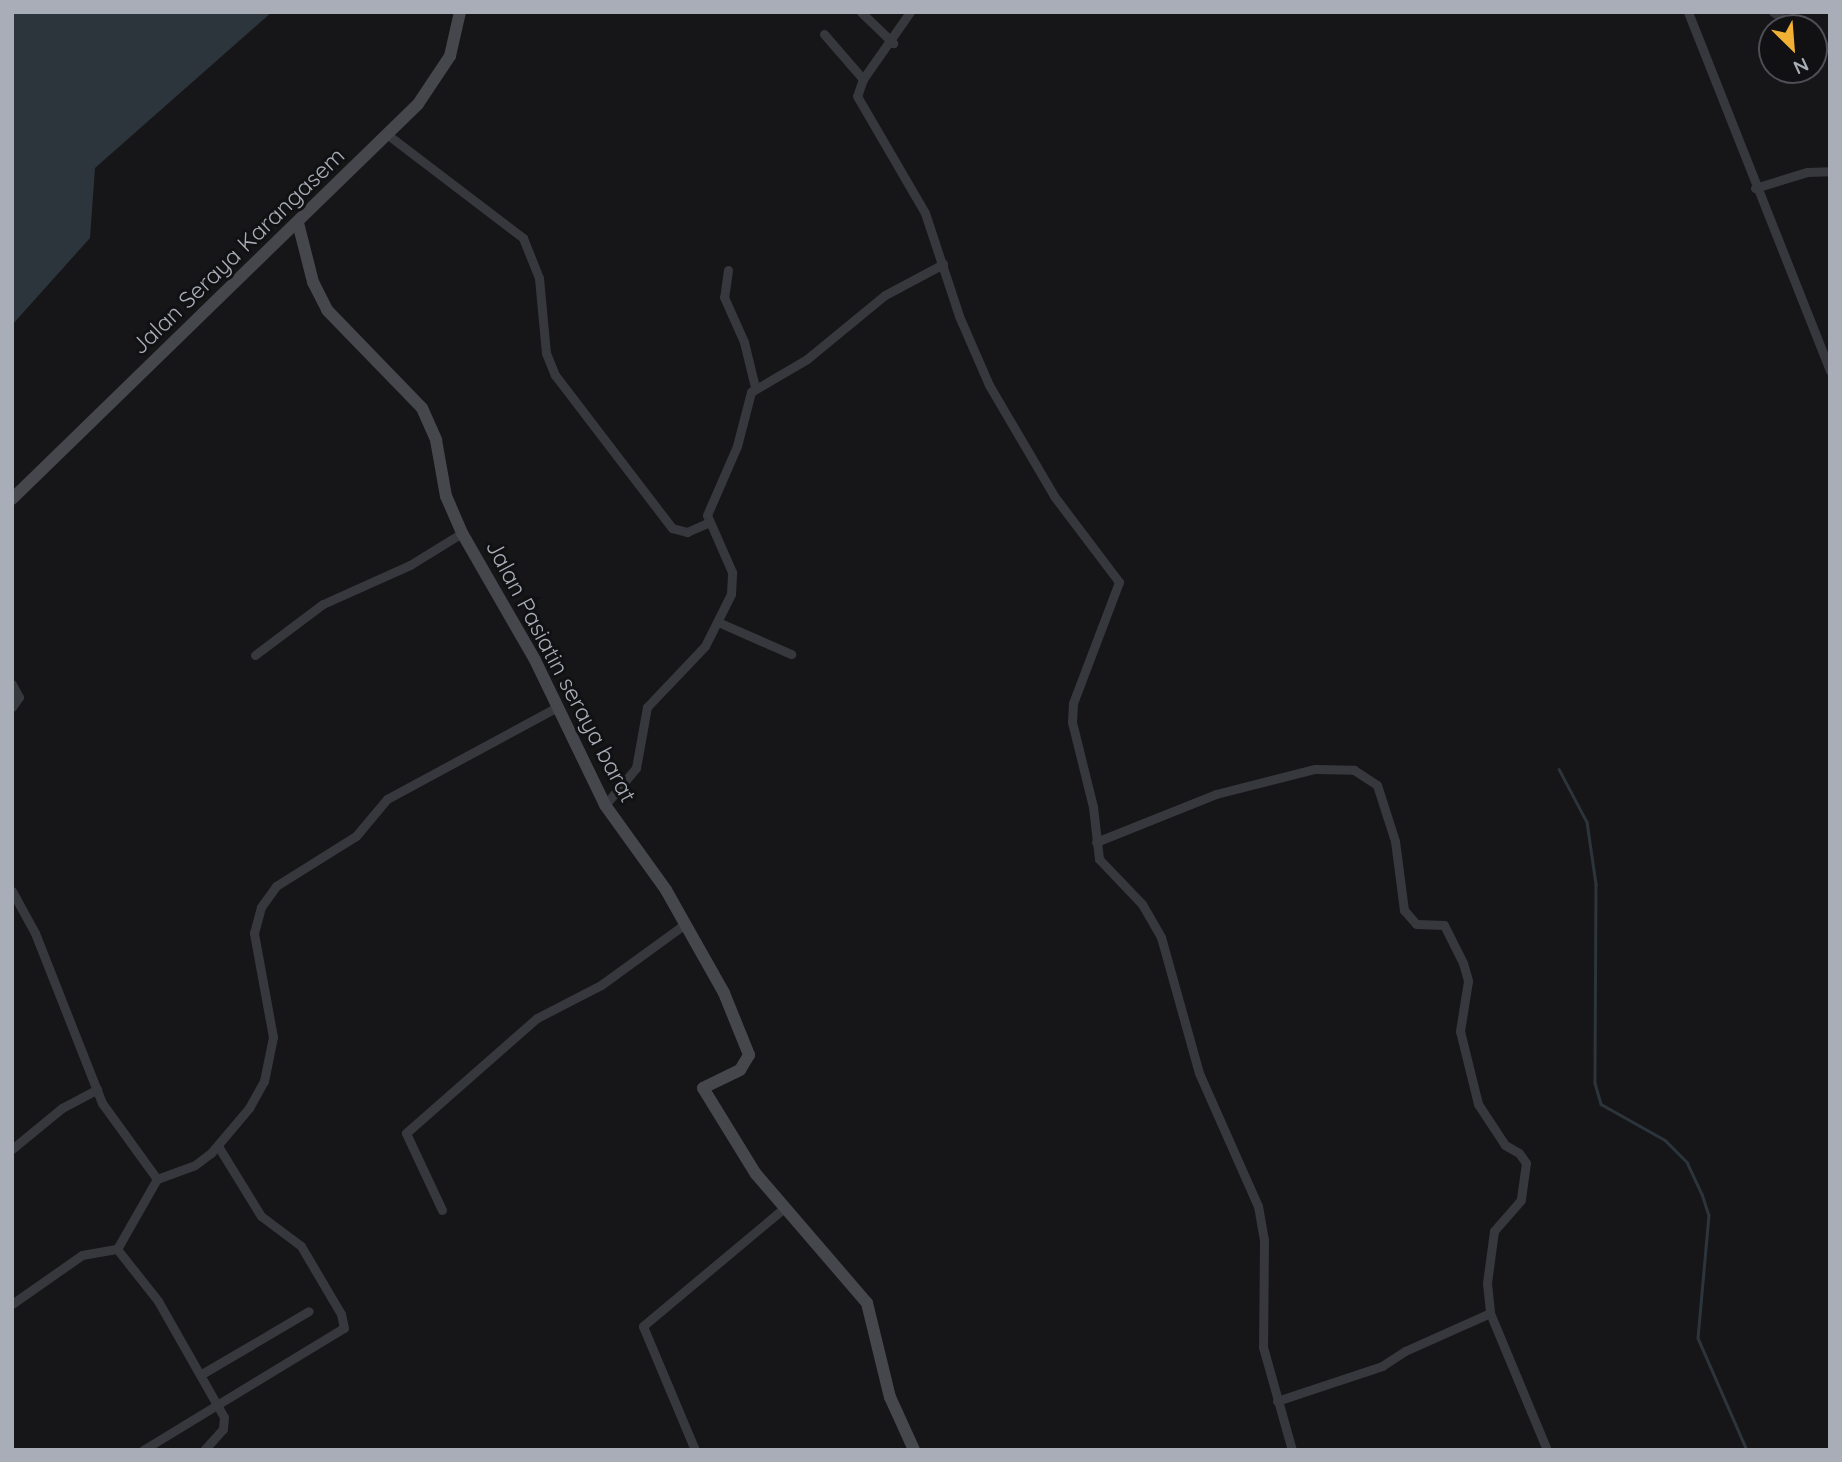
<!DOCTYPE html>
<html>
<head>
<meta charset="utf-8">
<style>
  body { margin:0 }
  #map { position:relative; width:1842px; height:1462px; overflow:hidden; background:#161618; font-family:Quicksand,sans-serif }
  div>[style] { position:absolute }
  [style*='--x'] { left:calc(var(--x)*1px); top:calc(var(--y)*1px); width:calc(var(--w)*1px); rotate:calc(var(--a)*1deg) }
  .water>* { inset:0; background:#2c353c }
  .stream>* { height:2.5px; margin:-1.25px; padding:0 1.25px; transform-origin:1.25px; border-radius:1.25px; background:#2c353c }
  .street>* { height:9px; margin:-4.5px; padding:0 4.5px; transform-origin:4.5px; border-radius:4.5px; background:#37383d }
  .secondary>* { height:12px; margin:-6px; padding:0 6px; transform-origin:6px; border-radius:6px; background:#45474d }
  span { translate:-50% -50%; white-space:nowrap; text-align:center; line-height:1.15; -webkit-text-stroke:6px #111113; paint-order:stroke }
  .street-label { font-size:23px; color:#a8adb8 }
  .frame { position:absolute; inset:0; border:14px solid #a8adb8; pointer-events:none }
  .north { position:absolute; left:1758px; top:14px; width:70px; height:70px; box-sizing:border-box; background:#111113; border:2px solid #4d4f55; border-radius:50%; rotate:155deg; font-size:19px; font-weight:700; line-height:28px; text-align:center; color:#a8adb8 }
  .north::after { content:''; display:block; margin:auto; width:24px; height:32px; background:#f2b134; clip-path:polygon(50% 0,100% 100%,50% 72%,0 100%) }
</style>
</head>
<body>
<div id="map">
  <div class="water">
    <i style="clip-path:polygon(12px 12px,272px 12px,95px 168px,90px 238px,12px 325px)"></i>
  </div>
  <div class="stream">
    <i style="--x:1559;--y:769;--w:60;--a:62.2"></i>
    <i style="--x:1587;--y:822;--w:63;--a:81.7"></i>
    <i style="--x:1596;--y:884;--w:199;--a:90.3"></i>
    <i style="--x:1595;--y:1083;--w:22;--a:74"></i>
    <i style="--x:1601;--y:1104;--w:73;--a:29.4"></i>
    <i style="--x:1665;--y:1140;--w:31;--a:45"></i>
    <i style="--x:1687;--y:1162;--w:35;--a:65"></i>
    <i style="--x:1702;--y:1194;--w:22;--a:72"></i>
    <i style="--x:1709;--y:1215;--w:123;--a:95.1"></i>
    <i style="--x:1698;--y:1338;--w:122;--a:66.4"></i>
  </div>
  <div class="street">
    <i style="--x:861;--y:12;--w:45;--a:44.1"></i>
    <i style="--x:910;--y:12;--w:82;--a:125"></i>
    <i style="--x:863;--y:79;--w:18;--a:109"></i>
    <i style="--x:857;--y:96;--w:135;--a:59.8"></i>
    <i style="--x:925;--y:213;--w:108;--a:71.7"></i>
    <i style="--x:959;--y:316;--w:75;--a:66.5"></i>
    <i style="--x:989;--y:385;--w:129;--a:59.6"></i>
    <i style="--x:1054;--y:496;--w:108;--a:52.9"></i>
    <i style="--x:1119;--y:582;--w:129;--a:110.8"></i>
    <i style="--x:1073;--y:703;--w:19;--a:93"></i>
    <i style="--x:1072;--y:722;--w:88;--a:76.1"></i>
    <i style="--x:1093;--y:807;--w:52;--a:83.4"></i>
    <i style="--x:1099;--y:859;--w:62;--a:46.3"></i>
    <i style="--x:1142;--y:904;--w:38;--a:60"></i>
    <i style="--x:1161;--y:937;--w:141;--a:74.4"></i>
    <i style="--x:1199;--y:1073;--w:145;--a:66.1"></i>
    <i style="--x:1258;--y:1206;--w:35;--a:80"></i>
    <i style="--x:1264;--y:1240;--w:107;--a:90.5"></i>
    <i style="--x:1263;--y:1347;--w:107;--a:74.3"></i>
    <i style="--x:1688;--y:12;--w:386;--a:68.4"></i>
    <i style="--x:1773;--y:12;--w:31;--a:32"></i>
    <i style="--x:824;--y:34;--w:60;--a:49.1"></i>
    <i style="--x:1814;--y:38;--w:19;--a:35"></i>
    <i style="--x:388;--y:135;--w:170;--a:37.3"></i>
    <i style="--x:523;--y:238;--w:43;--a:68.2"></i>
    <i style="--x:539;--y:278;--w:75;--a:84.7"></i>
    <i style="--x:546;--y:353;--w:24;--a:68"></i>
    <i style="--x:555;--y:375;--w:193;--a:52.6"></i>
    <i style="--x:672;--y:528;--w:16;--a:15"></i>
    <i style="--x:687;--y:532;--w:22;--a:-24"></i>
    <i style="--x:1755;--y:188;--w:54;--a:-17.1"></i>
    <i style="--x:1807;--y:172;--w:23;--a:-2"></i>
    <i style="--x:728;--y:270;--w:27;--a:98"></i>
    <i style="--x:724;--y:297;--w:49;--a:66"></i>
    <i style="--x:744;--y:342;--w:46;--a:76.3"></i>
    <i style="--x:718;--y:622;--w:80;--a:23.7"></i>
    <i style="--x:255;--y:655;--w:85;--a:-36.9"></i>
    <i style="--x:323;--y:604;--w:95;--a:-24.1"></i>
    <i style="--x:410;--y:565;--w:61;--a:-31.6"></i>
    <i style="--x:12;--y:684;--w:15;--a:62"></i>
    <i style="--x:19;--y:697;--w:12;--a:125"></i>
    <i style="--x:605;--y:805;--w:48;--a:-50"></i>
    <i style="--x:636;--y:768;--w:62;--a:-79.8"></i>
    <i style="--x:647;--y:707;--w:84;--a:-46.4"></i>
    <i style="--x:705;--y:646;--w:58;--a:-63.4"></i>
    <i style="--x:731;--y:594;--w:22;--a:-87"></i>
    <i style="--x:732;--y:572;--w:62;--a:-113.7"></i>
    <i style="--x:707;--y:515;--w:75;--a:-66.5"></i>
    <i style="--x:737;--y:446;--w:56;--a:-75.5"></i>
    <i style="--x:751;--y:392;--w:65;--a:-30.5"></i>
    <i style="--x:807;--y:359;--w:101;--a:-39.4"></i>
    <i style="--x:885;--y:295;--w:66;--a:-28.1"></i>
    <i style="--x:1096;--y:842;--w:129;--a:-21.8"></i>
    <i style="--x:1216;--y:794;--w:102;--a:-14.2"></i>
    <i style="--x:1315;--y:769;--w:39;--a:1"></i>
    <i style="--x:1354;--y:770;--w:27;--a:33"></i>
    <i style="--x:1377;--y:785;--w:59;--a:72.2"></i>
    <i style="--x:1395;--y:841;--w:70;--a:82.6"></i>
    <i style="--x:1404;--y:910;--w:18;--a:49"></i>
    <i style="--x:1416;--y:924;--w:28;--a:2"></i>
    <i style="--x:1444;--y:925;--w:42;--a:63.4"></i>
    <i style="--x:1463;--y:963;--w:19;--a:74"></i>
    <i style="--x:1468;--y:981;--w:51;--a:99.1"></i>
    <i style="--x:1460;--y:1031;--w:75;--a:76.1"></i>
    <i style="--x:1478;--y:1104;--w:49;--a:56.6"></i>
    <i style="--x:1505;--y:1145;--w:16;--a:30"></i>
    <i style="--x:1519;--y:1153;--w:12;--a:55"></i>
    <i style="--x:1526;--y:1163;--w:37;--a:98"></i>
    <i style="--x:1521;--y:1200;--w:41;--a:131.1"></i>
    <i style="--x:1494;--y:1231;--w:52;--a:97.7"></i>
    <i style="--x:1487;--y:1283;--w:30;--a:84"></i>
    <i style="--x:1490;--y:1313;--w:148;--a:67.4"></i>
    <i style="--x:12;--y:891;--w:48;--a:61.3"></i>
    <i style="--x:35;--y:933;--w:183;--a:68.5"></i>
    <i style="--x:102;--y:1103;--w:94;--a:54.1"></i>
    <i style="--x:12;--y:1149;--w:65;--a:-39.4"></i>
    <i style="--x:62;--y:1108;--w:40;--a:-28"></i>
    <i style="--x:442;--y:1210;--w:85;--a:-115.1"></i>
    <i style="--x:406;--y:1133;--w:174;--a:-41.3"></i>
    <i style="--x:537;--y:1018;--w:72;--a:-27.3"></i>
    <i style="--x:601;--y:985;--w:104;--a:-36"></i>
    <i style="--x:117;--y:1249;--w:81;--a:-60.3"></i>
    <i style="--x:157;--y:1179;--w:40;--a:-20.2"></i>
    <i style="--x:195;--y:1165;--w:20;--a:-37"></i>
    <i style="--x:211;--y:1153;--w:59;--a:-49.8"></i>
    <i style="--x:249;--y:1108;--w:31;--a:-61"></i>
    <i style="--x:264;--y:1081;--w:45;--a:-78.4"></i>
    <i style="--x:273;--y:1037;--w:106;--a:-100.4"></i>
    <i style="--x:254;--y:933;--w:27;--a:-75"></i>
    <i style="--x:261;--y:907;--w:26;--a:-54"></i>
    <i style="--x:276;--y:886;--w:94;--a:-32"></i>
    <i style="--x:356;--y:836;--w:48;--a:-50"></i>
    <i style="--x:387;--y:799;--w:193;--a:-28.4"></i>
    <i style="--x:12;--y:1304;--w:85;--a:-35"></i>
    <i style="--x:82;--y:1255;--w:36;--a:-10"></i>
    <i style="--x:117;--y:1249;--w:66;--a:51.7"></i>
    <i style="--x:158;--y:1301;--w:133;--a:60.4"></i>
    <i style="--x:224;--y:1417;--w:12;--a:95"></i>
    <i style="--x:223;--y:1429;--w:28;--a:132"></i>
    <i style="--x:200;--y:1375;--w:126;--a:-30.4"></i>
    <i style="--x:1277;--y:1401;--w:111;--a:-18.4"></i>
    <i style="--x:1382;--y:1366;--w:27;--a:-33"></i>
    <i style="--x:1405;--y:1351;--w:93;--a:-24.1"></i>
    <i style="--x:143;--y:1450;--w:235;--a:-31.3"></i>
    <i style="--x:344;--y:1328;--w:14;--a:-102"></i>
    <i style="--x:341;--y:1314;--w:79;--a:-120.5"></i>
    <i style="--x:301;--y:1246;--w:50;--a:-143.1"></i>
    <i style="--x:261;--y:1216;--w:82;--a:-121.6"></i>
    <i style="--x:695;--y:1450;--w:134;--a:-112.8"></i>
    <i style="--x:643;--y:1326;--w:182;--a:-39.9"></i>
  </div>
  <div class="secondary">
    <i style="--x:298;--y:223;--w:61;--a:75.7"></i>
    <i style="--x:313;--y:282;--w:31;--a:63"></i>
    <i style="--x:327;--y:310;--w:136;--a:45.9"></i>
    <i style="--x:422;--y:408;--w:35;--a:66"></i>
    <i style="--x:436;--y:440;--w:57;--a:79.9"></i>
    <i style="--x:446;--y:496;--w:40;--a:66.6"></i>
    <i style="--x:462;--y:533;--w:146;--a:60.1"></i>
    <i style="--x:535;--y:660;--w:161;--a:64.2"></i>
    <i style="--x:605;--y:805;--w:105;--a:54.3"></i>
    <i style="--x:666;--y:890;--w:118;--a:60.6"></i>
    <i style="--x:724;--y:993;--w:67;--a:68"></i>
    <i style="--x:749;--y:1055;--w:17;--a:121"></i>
    <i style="--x:740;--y:1070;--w:41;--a:154.1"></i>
    <i style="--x:703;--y:1088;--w:101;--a:58.4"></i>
    <i style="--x:756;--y:1174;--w:170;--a:49.3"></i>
    <i style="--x:867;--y:1303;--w:97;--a:76.3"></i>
    <i style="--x:890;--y:1397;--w:58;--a:65.6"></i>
    <i style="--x:12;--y:499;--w:566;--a:-44.21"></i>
    <i style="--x:418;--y:104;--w:58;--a:-56.3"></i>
    <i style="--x:450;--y:56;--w:45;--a:-77.2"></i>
  </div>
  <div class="street-label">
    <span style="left:238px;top:251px;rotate:-44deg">Jalan Seraya Karangasem</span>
    <span style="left:561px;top:671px;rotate:62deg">Jalan Pasiatin seraya barat</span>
  </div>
  <div class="frame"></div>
  <div class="north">N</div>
</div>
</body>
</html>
